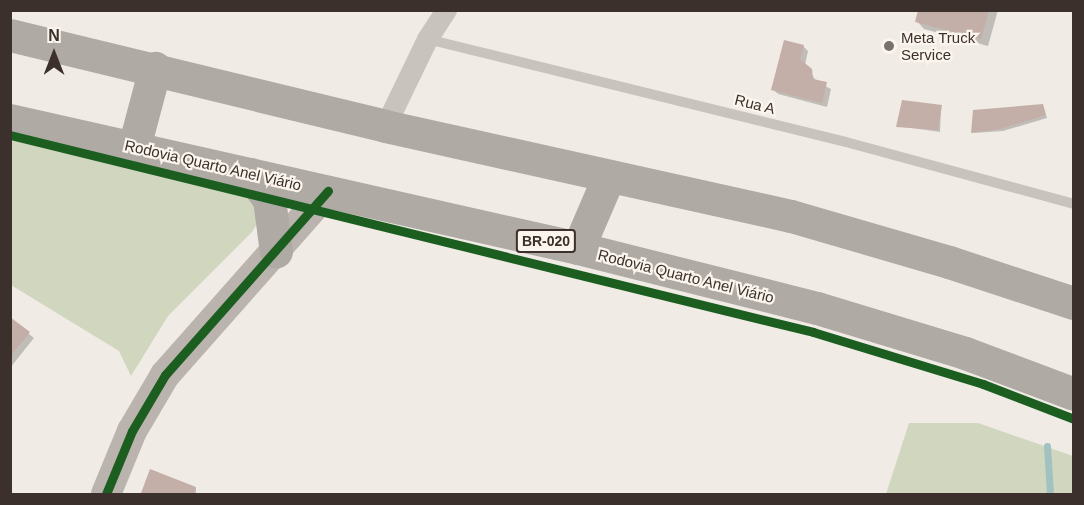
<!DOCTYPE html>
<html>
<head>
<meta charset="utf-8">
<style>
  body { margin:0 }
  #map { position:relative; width:1084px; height:505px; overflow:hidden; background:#f0ebe5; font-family:Helvetica,sans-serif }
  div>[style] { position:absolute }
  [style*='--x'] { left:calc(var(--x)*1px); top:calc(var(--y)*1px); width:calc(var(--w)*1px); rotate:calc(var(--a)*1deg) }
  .green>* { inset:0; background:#d1d6bf }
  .shadow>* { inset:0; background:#0003 }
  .stream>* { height:7px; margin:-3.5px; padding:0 3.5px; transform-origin:3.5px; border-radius:3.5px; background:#a1c2c1 }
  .building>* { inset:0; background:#c3afa7 }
  .lane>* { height:10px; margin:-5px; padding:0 5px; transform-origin:5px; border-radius:5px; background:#c9c3be }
  .street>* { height:21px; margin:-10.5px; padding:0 10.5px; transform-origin:10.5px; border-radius:10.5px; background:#c9c3be }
  .secondary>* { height:30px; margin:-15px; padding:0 15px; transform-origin:15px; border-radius:15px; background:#bab3ae }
  .highway>* { height:33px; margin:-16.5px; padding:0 16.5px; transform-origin:16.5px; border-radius:16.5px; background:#afaaa4 }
  .cycleway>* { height:9px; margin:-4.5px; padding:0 4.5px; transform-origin:4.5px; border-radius:4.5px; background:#1b5e20 }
  .dots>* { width:16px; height:16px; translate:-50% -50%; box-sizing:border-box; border:3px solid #fbf5ee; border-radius:50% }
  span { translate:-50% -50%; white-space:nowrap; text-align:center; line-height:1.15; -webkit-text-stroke:4.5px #fbf5ee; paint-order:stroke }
  .shield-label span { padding:2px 4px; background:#fbf5ee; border:2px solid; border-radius:4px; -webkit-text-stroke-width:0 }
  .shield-label { font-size:14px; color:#3b302b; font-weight:700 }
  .poi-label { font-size:15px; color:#3b302b }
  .left { translate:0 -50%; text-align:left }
  .street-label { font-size:15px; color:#3b302b }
  .frame { position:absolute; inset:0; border:12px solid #3b302b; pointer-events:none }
  .north { position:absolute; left:24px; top:24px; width:60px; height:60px; -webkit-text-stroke:4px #fbf5ee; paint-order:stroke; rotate:0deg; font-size:16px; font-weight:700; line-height:24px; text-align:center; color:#3b302b }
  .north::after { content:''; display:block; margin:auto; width:21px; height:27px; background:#3b302b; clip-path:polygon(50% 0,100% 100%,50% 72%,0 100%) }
</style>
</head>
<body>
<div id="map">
  <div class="green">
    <i style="clip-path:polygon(10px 135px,248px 193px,260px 219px,252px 232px,168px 316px,131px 376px,119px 351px,11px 285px)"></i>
    <i style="clip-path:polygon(909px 423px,978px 423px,1073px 456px,1073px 494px,886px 494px)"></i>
  </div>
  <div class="shadow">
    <i style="clip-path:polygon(920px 10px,998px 10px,988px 46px,924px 29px,917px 21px)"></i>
    <i style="clip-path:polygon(803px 46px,808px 51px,805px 65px,817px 82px,831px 89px,827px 107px,778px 94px,773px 89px)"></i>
    <i style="clip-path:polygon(1043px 106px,1047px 118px,1003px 131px,973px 133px)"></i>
    <i style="clip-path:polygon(941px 107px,940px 132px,898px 126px)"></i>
    <i style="clip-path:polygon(10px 319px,34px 338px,10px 368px)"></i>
    <i style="clip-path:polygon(151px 471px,196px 488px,196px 494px,144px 494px)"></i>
  </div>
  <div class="stream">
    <i style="--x:1047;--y:446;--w:48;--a:86.4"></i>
  </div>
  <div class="building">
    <i style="clip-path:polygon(918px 10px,989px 10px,981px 39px,915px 22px)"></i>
    <i style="clip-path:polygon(784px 40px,804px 45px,800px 59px,812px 69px,813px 79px,827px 82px,822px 103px,771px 90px)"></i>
    <i style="clip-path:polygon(902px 100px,942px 105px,938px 130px,896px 127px)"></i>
    <i style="clip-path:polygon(1043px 104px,1046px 115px,1000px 129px,971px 133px,973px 110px)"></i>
    <i style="clip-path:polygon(10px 317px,30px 332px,10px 357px)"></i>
    <i style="clip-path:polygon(150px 469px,196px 487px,193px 494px,141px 493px)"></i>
  </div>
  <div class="lane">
    <i style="--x:427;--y:39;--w:431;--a:13.8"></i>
    <i style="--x:846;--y:142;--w:236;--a:15.2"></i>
  </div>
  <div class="street">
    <i style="--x:385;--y:126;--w:97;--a:-64.2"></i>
    <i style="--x:427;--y:39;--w:35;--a:-57"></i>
  </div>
  <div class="secondary">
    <i style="--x:106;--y:494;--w:68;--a:-67.6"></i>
    <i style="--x:132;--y:431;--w:65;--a:-59.5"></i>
    <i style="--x:165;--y:375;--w:246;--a:-48.5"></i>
  </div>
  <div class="highway">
    <i style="--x:10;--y:35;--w:386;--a:13.6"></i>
    <i style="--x:385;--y:126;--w:416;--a:12.5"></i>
    <i style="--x:791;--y:216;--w:165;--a:16.2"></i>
    <i style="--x:949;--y:262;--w:132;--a:18.2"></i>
    <i style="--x:10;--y:120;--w:582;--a:12.7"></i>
    <i style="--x:578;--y:248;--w:246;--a:14.1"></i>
    <i style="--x:817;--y:308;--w:155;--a:16.9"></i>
    <i style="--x:965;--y:353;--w:116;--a:20.6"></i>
    <i style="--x:134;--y:147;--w:82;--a:-75.1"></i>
    <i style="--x:250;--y:174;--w:31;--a:53"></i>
    <i style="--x:269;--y:199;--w:53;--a:82.5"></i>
    <i style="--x:578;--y:248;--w:78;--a:-66.7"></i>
  </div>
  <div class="cycleway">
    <i style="--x:10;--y:135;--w:827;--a:13.78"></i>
    <i style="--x:813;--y:332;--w:178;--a:17"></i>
    <i style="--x:983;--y:384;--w:97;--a:21"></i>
    <i style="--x:106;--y:494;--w:68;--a:-67.6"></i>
    <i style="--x:132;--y:431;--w:65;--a:-59.5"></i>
    <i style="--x:165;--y:375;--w:246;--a:-48.5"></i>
  </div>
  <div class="dots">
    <i style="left:889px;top:46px;background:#7a716c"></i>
  </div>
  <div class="shield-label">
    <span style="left:546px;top:241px">BR-020</span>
  </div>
  <div class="poi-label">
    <span class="left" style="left:901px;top:46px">Meta Truck<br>Service</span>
  </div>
  <div class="street-label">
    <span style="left:755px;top:104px;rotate:14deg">Rua A</span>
    <span style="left:213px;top:165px;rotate:13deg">Rodovia Quarto Anel Viário</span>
    <span style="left:686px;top:276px;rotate:14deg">Rodovia Quarto Anel Viário</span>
  </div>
  <div class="frame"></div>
  <div class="north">N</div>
</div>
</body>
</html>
